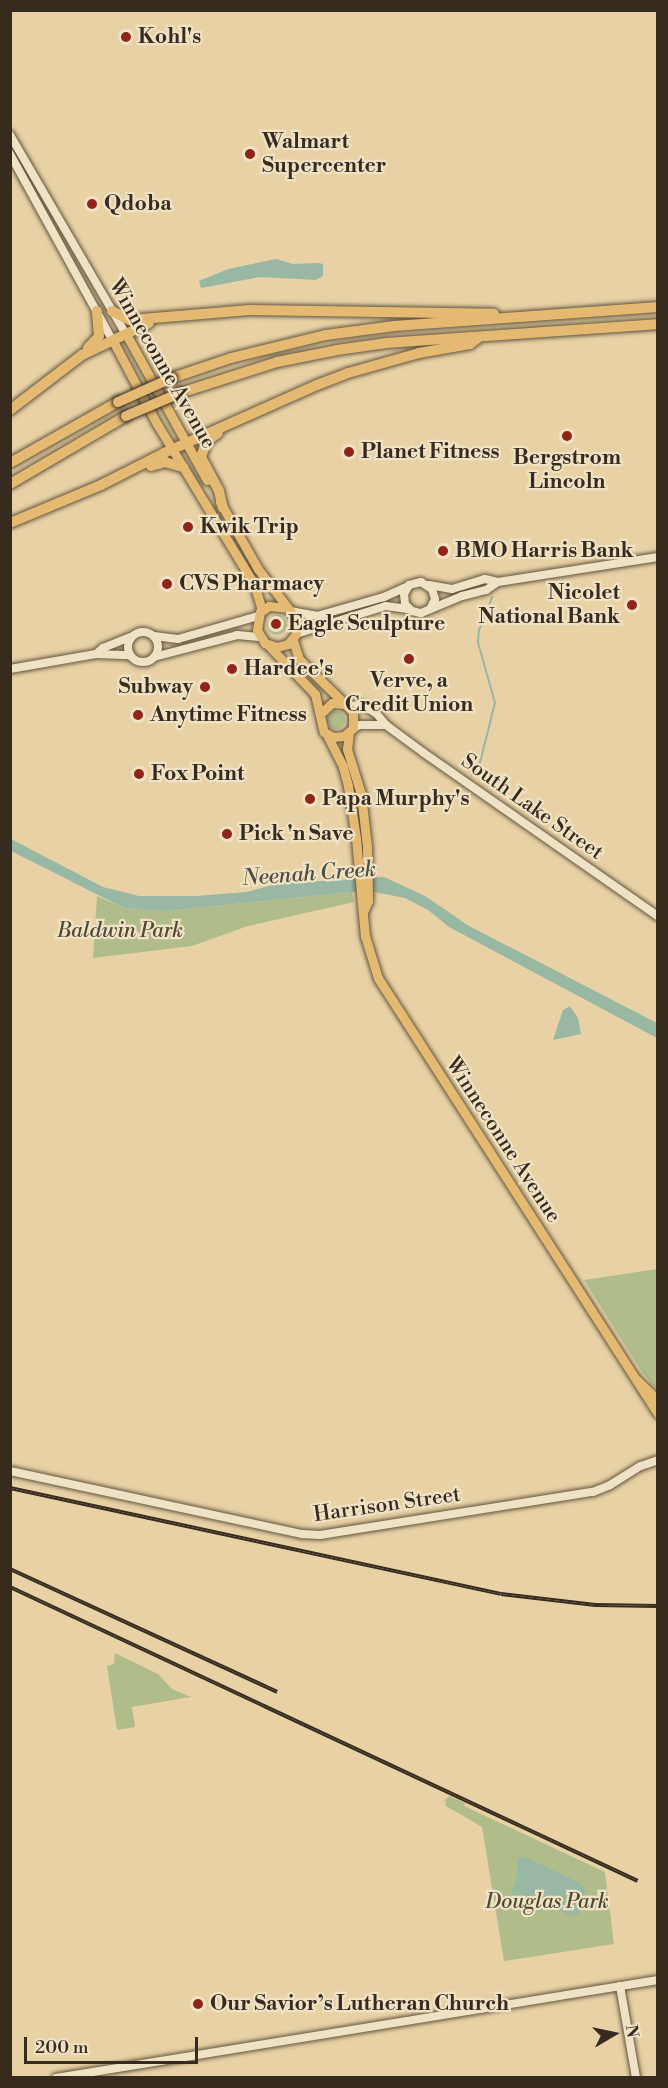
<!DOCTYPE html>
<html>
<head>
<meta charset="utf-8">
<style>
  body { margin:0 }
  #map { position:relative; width:668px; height:2088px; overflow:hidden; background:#e8d2a5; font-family:"Libre Bodoni",serif }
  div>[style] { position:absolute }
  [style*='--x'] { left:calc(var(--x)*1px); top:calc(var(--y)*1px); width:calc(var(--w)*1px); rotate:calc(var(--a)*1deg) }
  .green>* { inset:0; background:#b0bd8b }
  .round { border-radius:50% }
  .water>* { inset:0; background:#98b8a3 }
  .stream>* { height:1.5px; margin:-0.75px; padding:0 0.75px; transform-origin:0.75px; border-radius:0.75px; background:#98b8a3 }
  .roads { filter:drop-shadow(0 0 2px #635540) drop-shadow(0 0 2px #635540) }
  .tertiary>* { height:8px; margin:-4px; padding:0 4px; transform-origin:4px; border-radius:4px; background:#f0e2c4 }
  .secondary>* { height:8px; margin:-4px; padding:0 4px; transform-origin:4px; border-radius:4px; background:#f0e2c4 }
  .secondary>.ring { margin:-4px; padding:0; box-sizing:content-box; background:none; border:8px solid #f0e2c4; border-radius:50% }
  .primary>* { height:9px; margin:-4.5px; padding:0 4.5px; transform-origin:4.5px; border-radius:4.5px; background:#e4b972 }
  .motorway>* { height:10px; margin:-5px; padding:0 5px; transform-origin:5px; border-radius:5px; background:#e4b972 }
  .rail>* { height:4px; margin-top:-2px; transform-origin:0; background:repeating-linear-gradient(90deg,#f0e2c4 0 4.5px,#372b1f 0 9px); box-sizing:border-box; border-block:2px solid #372b1f }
  .bridges { filter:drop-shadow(0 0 2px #372b1f) drop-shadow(0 0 2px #372b1f) }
  .motorway-bridge>* { height:10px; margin:-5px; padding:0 5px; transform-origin:5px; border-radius:5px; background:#e4b972 }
  .dots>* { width:16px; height:16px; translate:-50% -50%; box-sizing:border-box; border:3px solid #f0e2c4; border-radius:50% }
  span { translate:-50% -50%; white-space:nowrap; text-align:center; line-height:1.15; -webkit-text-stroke:4.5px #f0e2c4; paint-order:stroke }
  .poi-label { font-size:21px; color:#372b1f; font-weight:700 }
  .left { translate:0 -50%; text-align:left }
  .right { translate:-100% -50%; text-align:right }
  .street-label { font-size:21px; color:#372b1f }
  .park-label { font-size:21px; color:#4f4835; font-style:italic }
  .water-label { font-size:22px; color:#4f4e40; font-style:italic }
  .frame { position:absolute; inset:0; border:12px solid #372b1f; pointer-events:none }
  .north { position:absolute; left:584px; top:2004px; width:60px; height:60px; -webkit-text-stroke:4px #f0e2c4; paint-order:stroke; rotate:81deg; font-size:16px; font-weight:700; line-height:24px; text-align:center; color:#372b1f }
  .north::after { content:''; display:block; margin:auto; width:21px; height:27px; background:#372b1f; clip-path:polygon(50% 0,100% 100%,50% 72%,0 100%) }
  .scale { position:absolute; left:24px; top:2037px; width:174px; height:27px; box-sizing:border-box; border:3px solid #372b1f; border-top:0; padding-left:8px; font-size:18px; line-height:21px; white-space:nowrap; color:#372b1f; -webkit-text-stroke:4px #f0e2c4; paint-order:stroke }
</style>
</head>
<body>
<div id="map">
  <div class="green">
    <i class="round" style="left:267px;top:615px;width:20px;height:20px"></i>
    <i class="round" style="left:327px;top:711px;width:18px;height:18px"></i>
    <i style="clip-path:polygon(352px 892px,354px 902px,248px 926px,192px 946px,93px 958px,97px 896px,124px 908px,165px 911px)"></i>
    <i style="clip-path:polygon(657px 1269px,658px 1269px,657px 1390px,642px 1372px,584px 1280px)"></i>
    <i style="clip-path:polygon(115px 1653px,158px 1674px,172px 1689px,191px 1697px,132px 1707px,135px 1727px,117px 1730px,107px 1666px,114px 1664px)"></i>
    <i style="clip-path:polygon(449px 1796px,465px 1803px,464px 1806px,605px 1872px,614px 1944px,504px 1961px,482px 1827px,446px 1806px,445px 1800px)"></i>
  </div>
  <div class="water">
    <i style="clip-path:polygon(276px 259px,293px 264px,319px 263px,323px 264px,323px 276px,316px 280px,260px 277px,201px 288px,199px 281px,228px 269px)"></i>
    <i style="clip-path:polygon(11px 839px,103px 887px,139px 896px,196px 896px,247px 892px,276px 884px,384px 877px,425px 896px,469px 926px,657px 1023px,657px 1038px,449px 927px,428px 910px,405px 898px,374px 892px,352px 892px,165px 911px,124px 908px,11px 851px)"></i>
    <i style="clip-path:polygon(570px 1006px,578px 1018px,581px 1034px,553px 1040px,563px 1010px)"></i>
    <i style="clip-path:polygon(525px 1857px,580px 1883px,585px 1890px,580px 1913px,571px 1916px,557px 1909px,549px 1909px,531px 1913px,513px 1899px,512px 1889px,516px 1881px,518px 1858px)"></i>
  </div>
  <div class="stream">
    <i style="--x:472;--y:776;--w:15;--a:-58"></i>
    <i style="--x:480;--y:763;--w:62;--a:-76"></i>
    <i style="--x:495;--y:703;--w:62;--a:-105.8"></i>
    <i style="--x:478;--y:643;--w:13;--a:-86"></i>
    <i style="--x:479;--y:630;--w:35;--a:-68"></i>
  </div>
  <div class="roads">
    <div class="tertiary">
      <i style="--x:347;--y:706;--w:15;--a:-4"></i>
      <i style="--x:362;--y:705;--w:16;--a:30"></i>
      <i style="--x:376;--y:713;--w:16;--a:50"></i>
      <i style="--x:386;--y:725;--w:47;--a:36.4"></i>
      <i style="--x:424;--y:753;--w:285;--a:34.9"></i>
      <i style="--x:353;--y:728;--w:8;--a:-23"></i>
      <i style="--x:360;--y:725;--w:26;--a:0"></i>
      <i style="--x:620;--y:1986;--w:93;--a:80.1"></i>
    </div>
    <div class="secondary">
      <i style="--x:10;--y:135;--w:230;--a:59.8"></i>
      <i style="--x:10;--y:154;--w:213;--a:61.2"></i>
      <i style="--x:429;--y:585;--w:23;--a:10"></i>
      <i style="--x:452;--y:589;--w:34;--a:-17"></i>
      <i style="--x:485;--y:579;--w:13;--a:13"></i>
      <i style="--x:498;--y:582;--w:162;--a:-8.9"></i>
      <i style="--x:430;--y:609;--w:11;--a:-63"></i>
      <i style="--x:435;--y:599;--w:10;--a:-107"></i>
      <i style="--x:432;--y:589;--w:13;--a:-148"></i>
      <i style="--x:421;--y:582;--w:12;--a:166"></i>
      <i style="--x:409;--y:585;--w:10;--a:119"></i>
      <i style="--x:404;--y:594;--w:10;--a:84"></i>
      <i style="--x:405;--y:604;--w:10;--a:45"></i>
      <i style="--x:412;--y:611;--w:9;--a:13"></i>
      <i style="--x:421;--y:613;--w:44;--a:-22.5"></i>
      <i style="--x:462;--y:596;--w:25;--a:-14"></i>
      <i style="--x:486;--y:590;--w:14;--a:-34"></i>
      <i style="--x:290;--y:611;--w:27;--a:10"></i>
      <i style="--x:317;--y:616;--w:70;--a:-15.8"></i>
      <i style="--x:384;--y:597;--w:27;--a:-24"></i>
      <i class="ring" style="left:128px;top:632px;width:22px;height:22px"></i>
      <i style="--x:296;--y:634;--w:94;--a:-17.3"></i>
      <i style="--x:386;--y:606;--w:22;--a:8"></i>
      <i style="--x:154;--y:636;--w:24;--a:7"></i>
      <i style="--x:178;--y:639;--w:83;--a:-16"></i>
      <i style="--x:96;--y:654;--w:9;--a:-41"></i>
      <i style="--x:103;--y:648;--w:31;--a:-22"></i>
      <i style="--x:154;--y:657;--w:86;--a:-14.8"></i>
      <i style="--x:237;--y:635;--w:22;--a:5"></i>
      <i style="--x:10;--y:669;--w:87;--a:-9.9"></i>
      <i style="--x:96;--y:654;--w:34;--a:2"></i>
      <i style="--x:10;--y:1471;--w:299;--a:12.2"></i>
      <i style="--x:302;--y:1534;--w:18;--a:3"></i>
      <i style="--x:320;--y:1535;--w:276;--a:-9"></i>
      <i style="--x:593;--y:1492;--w:18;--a:-22"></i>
      <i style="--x:610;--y:1485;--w:36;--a:-32"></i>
      <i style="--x:641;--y:1466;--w:18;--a:-19"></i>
      <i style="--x:56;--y:2078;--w:610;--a:-9.25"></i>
    </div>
    <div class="primary">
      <i style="--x:126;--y:334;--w:167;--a:61"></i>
      <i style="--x:113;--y:341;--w:94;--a:62.1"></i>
      <i style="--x:157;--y:424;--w:187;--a:58.8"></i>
      <i style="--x:254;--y:584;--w:27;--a:73"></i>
      <i style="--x:220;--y:502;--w:77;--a:60.4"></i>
      <i style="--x:258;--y:569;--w:59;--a:52.5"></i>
      <i style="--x:294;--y:616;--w:7;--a:63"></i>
      <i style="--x:297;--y:622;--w:12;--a:95"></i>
      <i style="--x:296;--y:634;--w:13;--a:129"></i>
      <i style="--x:288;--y:644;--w:11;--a:165"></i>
      <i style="--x:277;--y:647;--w:13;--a:-162"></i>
      <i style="--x:265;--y:643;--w:15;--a:-122"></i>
      <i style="--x:257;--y:630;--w:18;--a:-81"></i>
      <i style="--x:260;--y:612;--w:11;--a:-34"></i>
      <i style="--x:269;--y:606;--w:18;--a:6"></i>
      <i style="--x:268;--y:645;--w:68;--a:46.2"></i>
      <i style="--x:315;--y:694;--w:39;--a:77"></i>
      <i style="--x:324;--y:732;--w:10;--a:29"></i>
      <i style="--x:333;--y:737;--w:11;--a:-5"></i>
      <i style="--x:344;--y:736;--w:12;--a:-42"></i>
      <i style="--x:353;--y:728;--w:16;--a:-90"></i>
      <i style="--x:353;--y:712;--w:76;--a:-135.5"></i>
      <i style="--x:299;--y:659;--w:20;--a:-108"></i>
      <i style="--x:320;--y:714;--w:16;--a:-43"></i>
      <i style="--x:332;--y:703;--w:13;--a:4"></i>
      <i style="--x:349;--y:733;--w:16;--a:97"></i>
      <i style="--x:347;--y:749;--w:47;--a:72.7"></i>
      <i style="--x:361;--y:794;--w:53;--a:83.5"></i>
      <i style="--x:367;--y:847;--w:54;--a:88.9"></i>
      <i style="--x:368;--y:901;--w:10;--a:114"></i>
      <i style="--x:327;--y:735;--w:36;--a:63"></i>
      <i style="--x:343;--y:767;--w:20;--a:75"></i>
      <i style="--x:348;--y:786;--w:53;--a:81.3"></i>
      <i style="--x:356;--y:838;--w:98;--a:84.8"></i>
      <i style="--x:365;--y:936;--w:44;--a:72.8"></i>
      <i style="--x:378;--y:978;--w:518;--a:57.29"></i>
      <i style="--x:637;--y:1380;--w:29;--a:44"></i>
    </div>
    <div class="motorway">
      <i style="--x:112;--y:311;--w:20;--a:27"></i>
      <i style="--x:130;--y:320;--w:120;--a:-4.8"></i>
      <i style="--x:250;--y:310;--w:244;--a:0.9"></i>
      <i style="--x:88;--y:348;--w:16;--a:-47"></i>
      <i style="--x:99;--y:336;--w:25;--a:-95"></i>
      <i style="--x:172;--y:378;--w:62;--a:-18.7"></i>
      <i style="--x:231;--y:358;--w:98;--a:-13.6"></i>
      <i style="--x:326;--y:335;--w:69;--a:-7.5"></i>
      <i style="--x:394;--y:326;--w:265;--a:-4.1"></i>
      <i style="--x:180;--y:393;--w:102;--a:-17.7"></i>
      <i style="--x:277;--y:362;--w:61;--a:-11.3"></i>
      <i style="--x:337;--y:350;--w:50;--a:-8"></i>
      <i style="--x:387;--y:343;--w:272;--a:-4"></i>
      <i style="--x:10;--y:410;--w:91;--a:-37.4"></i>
      <i style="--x:82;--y:355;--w:74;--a:-25.5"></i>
      <i style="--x:218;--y:433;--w:14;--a:144"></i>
      <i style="--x:207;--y:441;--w:17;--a:111"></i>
      <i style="--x:201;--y:457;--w:38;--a:62"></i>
      <i style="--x:219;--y:491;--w:17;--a:77"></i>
      <i style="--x:10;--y:463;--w:124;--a:-29.5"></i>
      <i style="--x:151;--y:466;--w:15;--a:-16"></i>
      <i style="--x:165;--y:462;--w:19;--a:16"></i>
      <i style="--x:10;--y:484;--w:134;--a:-30.4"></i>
      <i style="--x:10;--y:523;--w:99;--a:-22.7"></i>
      <i style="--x:101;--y:485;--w:71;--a:-26.9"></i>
      <i style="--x:164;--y:453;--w:167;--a:-24"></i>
      <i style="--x:317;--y:385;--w:33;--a:-21"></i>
      <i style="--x:348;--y:373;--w:74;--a:-15.7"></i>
      <i style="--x:419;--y:353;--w:52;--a:-10"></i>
      <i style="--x:470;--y:344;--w:10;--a:-37"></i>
    </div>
  </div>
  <div class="rail">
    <i style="--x:10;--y:1488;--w:502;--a:12.18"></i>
    <i style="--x:501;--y:1594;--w:95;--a:6.7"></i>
    <i style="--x:595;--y:1605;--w:63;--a:0.9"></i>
    <i style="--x:10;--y:1569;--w:294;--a:24.7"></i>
    <i style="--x:10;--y:1587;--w:693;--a:25.09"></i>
  </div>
  <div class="bridges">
    <div class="motorway-bridge">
      <i style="--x:118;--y:402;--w:59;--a:-24"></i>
      <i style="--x:126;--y:416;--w:59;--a:-23.1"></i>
    </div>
  </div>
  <div class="dots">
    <i style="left:126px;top:37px;background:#8f2418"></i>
    <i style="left:250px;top:154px;background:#8f2418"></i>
    <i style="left:92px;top:204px;background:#8f2418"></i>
    <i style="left:567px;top:436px;background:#8f2418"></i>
    <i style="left:349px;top:452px;background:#8f2418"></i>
    <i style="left:188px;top:527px;background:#8f2418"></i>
    <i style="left:443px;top:551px;background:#8f2418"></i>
    <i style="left:167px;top:584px;background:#8f2418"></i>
    <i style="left:632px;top:605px;background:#8f2418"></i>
    <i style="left:276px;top:624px;background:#8f2418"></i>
    <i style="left:409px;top:659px;background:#8f2418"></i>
    <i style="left:232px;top:669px;background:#8f2418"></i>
    <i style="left:205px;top:687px;background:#8f2418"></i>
    <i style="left:138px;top:715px;background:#8f2418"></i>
    <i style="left:139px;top:774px;background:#8f2418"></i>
    <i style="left:310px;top:799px;background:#8f2418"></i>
    <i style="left:227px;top:834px;background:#8f2418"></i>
    <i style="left:198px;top:2004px;background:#8f2418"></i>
  </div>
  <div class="poi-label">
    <span class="left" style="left:138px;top:37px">Kohl's</span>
    <span class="left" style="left:262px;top:154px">Walmart<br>Supercenter</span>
    <span class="left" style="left:104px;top:204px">Qdoba</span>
    <span class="left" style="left:361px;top:452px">Planet Fitness</span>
    <span style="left:567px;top:470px">Bergstrom<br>Lincoln</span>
    <span class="left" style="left:200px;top:527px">Kwik Trip</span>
    <span class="left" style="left:455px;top:551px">BMO Harris Bank</span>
    <span class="left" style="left:179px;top:584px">CVS Pharmacy</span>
    <span class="right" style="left:620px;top:605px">Nicolet<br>National Bank</span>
    <span class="left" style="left:288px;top:624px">Eagle Sculpture</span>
    <span class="left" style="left:244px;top:669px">Hardee's</span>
    <span style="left:409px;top:693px">Verve, a<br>Credit Union</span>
    <span class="right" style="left:193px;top:687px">Subway</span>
    <span class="left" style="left:150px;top:715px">Anytime Fitness</span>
    <span class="left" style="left:151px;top:774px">Fox Point</span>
    <span class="left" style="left:322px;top:799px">Papa Murphy's</span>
    <span class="left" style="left:239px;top:834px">Pick 'n Save</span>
    <span class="left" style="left:210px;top:2004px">Our Savior’s Lutheran Church</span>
  </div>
  <div class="street-label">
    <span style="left:162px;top:364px;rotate:60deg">Winneconne Avenue</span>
    <span style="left:532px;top:807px;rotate:35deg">South Lake Street</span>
    <span style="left:503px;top:1140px;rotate:57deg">Winneconne Avenue</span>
    <span style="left:387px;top:1505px;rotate:-8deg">Harrison Street</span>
  </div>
  <div class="park-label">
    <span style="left:120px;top:931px">Baldwin Park</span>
    <span style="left:547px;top:1902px">Douglas Park</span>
  </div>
  <div class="water-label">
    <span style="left:309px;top:874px;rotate:-4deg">Neenah Creek</span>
  </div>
  <div class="frame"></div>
  <div class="north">N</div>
  <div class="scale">200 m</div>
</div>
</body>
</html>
